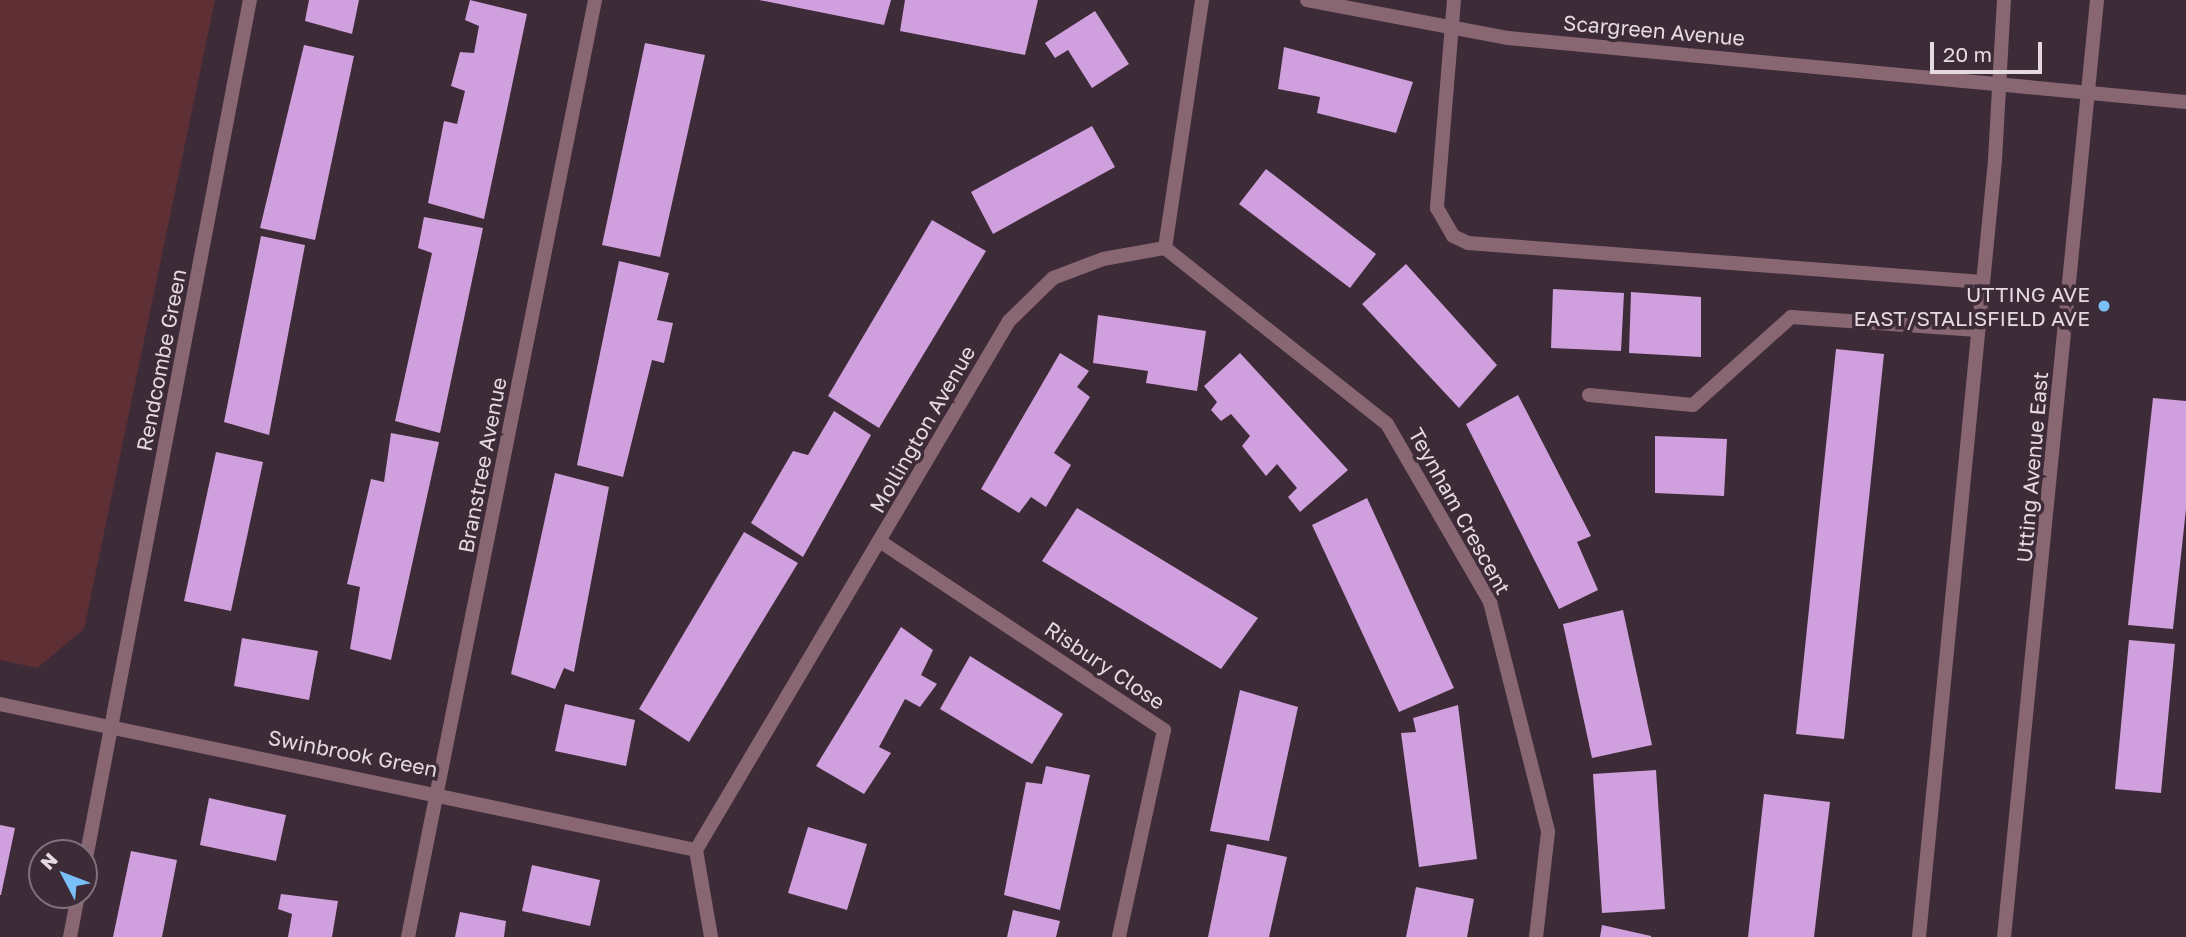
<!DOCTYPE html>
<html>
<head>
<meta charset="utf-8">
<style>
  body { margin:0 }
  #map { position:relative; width:2186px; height:937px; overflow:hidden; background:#3e2b38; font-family:"Golos Text",sans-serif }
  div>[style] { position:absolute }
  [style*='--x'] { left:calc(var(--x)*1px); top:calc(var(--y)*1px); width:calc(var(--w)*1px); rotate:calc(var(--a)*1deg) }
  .green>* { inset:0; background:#5e2f34 }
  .building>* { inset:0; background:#d09fdd }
  .service>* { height:14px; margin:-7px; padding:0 7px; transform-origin:7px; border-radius:7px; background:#886773 }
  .minor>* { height:14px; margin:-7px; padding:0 7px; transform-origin:7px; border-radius:7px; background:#886773 }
  .tertiary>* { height:14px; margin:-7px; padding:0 7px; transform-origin:7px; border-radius:7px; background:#886773 }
  .dots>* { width:19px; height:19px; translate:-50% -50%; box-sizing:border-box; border:4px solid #3e2b38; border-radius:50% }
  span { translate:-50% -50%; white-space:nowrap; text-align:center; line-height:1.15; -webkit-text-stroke:7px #3e2b38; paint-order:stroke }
  .street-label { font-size:21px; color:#e6dae2 }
  .poi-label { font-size:21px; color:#e6dae2 }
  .right { translate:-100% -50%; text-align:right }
  .north { position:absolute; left:28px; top:839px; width:70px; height:70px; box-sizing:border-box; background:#3e2b38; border:2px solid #81717c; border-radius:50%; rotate:312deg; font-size:19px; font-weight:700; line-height:28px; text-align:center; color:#e6dae2 }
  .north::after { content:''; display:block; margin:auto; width:24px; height:32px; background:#79bff8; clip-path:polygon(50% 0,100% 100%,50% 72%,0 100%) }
  .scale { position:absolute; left:1930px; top:42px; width:112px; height:32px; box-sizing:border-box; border:4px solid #e6dae2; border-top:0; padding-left:9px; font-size:21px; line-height:24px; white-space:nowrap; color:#e6dae2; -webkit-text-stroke:5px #3e2b38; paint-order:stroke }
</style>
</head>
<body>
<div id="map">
  <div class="green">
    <i style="clip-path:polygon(0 0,215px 0,84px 629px,37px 668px,0 660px)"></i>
  </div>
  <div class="building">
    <i style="clip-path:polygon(309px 0,359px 0,352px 34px,305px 21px)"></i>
    <i style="clip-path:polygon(470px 0,527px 14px,484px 219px,428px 203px,444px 121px,457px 124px,465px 91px,451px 86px,460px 52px,474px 53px,479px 26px,465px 20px)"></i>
    <i style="clip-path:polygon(759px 0,891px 0,884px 25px)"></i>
    <i style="clip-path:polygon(905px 0,1038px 0,1025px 55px,900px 31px)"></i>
    <i style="clip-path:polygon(1095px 11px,1129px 64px,1092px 88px,1068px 50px,1055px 58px,1045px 43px)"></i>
    <i style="clip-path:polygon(645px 43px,705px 55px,660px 257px,602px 245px)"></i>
    <i style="clip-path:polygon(304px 45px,354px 56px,315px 240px,260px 228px)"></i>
    <i style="clip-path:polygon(1284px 47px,1413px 82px,1396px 133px,1317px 113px,1320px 97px,1278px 89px)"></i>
    <i style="clip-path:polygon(1092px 126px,1115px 167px,993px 234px,971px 192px)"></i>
    <i style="clip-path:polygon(1266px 169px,1376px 254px,1350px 288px,1239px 204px)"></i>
    <i style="clip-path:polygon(424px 217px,483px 228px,440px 433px,395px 421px,432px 253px,418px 248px)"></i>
    <i style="clip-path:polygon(932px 220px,986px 251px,879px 428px,828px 396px)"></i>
    <i style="clip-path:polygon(261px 236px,305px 245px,269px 435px,224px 422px)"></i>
    <i style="clip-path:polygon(619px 261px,669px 273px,657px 320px,673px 323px,664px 363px,652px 360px,623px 477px,577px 465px)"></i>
    <i style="clip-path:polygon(1406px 264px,1497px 365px,1459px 408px,1362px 304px)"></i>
    <i style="clip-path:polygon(1553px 289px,1624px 293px,1621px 351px,1551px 348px)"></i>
    <i style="clip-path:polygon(1631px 292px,1701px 297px,1701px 357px,1629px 353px)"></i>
    <i style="clip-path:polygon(1098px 315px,1206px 331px,1197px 391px,1146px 383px,1148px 371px,1093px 363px)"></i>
    <i style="clip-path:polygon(1836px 349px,1884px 354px,1844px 739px,1796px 734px)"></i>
    <i style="clip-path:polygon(1060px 353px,1089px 371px,1077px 387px,1090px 397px,1054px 453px,1071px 465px,1046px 507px,1031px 497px,1019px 513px,981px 489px)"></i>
    <i style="clip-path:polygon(1240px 353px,1348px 470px,1300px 512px,1288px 497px,1297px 488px,1277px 464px,1266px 476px,1242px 446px,1250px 436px,1231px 414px,1221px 421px,1211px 410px,1217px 402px,1204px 386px)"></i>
    <i style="clip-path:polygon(1518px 395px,1591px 536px,1577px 542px,1598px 590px,1559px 609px,1466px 424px)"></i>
    <i style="clip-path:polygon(2153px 398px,2186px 401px,2186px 509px,2173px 629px,2128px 625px)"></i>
    <i style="clip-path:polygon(834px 411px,871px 435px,803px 557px,751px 523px,793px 451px,808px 455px)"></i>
    <i style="clip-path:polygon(391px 433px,439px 442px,391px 660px,350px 649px,360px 587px,347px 584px,371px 479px,384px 482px)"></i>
    <i style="clip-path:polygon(1655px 436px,1727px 439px,1724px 496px,1655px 493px)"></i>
    <i style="clip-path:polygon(216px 452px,263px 462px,231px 611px,184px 601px)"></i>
    <i style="clip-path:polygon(555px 473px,609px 487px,574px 672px,564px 668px,555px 689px,511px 674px)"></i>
    <i style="clip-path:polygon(1367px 498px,1454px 688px,1399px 712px,1312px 525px)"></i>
    <i style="clip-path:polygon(1077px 508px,1258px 618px,1221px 669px,1042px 561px)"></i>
    <i style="clip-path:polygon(744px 532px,798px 563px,689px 742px,639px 709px)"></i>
    <i style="clip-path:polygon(1623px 610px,1652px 745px,1592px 758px,1563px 624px)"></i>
    <i style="clip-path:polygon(901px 627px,933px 650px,921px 675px,937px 684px,920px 707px,905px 699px,879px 747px,891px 753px,864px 794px,816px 766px)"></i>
    <i style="clip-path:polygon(242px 638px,318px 651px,309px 700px,234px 686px)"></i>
    <i style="clip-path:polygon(2129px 640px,2175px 644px,2161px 793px,2115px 789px)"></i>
    <i style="clip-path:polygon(970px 656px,1063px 714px,1032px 764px,940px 709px)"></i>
    <i style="clip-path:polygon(1240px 690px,1298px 707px,1269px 841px,1210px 831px)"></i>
    <i style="clip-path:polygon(565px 704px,635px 720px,626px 766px,555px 751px)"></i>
    <i style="clip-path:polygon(1458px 705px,1477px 859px,1419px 867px,1401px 733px,1416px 732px,1413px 718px)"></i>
    <i style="clip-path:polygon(1046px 766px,1090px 775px,1060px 910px,1004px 895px,1026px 782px,1042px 784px)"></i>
    <i style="clip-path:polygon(1656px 770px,1665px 909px,1602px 913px,1593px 774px)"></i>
    <i style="clip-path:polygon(1764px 794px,1830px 802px,1814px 937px,1748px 937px)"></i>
    <i style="clip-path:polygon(209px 798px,286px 815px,276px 861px,200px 845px)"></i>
    <i style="clip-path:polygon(0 825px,15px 828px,1px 895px,0 895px)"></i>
    <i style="clip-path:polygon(808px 827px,867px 844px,847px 910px,788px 893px)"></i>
    <i style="clip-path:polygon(1227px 844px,1287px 857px,1269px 937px,1208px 937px)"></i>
    <i style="clip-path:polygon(131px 851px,177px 860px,162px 937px,113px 937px)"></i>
    <i style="clip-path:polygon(532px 865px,600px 880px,590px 926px,522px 911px)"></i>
    <i style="clip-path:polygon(1416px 887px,1474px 899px,1467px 937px,1406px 937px)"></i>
    <i style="clip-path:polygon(281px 894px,338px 901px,332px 937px,288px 937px,292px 914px,278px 909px)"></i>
    <i style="clip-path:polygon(1013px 910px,1060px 921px,1056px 937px,1007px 937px)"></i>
    <i style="clip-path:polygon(460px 912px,506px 921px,504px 937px,455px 937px)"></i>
    <i style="clip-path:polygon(1602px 925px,1651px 936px,1651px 937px,1600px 937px)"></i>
  </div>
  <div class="service">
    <i style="--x:1454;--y:0;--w:209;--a:94.7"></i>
    <i style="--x:1437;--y:208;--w:32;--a:60"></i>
    <i style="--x:1453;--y:236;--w:17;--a:25"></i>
    <i style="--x:1468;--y:243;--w:516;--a:4.33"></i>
  </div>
  <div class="minor">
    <i style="--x:1307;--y:0;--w:205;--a:10.7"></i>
    <i style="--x:1508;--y:38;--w:681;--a:5.39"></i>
    <i style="--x:1165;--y:248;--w:283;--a:38.4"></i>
    <i style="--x:1387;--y:424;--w:206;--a:59.9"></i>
    <i style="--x:1490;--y:602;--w:237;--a:75.8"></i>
    <i style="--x:1548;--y:832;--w:106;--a:96.5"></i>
    <i style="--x:1165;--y:248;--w:251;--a:-81.5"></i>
    <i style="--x:1589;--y:395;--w:104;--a:5.5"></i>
    <i style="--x:1693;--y:405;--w:132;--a:-41.9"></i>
    <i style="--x:1791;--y:317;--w:187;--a:4"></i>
    <i style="--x:881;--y:542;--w:340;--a:33.6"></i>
    <i style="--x:1164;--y:730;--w:212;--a:102.3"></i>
    <i style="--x:0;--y:704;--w:711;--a:11.85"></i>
    <i style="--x:84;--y:869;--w:885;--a:-79.19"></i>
    <i style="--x:70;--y:937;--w:43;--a:-79.2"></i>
    <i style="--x:408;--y:937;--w:955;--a:-78.71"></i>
    <i style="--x:711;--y:937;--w:88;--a:-99.8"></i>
    <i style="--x:696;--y:850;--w:615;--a:-59.39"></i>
    <i style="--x:1009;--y:321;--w:62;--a:-44.3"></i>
    <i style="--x:1053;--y:278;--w:53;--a:-20.8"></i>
    <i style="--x:1103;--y:259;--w:63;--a:-10.1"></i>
  </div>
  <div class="tertiary">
    <i style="--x:1919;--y:937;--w:781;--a:-84.41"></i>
    <i style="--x:1995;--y:160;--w:160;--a:-86.8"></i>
    <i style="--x:2004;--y:937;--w:942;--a:-84.33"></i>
  </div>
  <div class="dots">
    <i style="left:2104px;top:306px;background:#79bff8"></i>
  </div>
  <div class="street-label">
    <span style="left:1654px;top:30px;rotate:5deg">Scargreen Avenue</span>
    <span style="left:161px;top:360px;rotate:-79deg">Rendcombe Green</span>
    <span style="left:922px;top:429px;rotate:-60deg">Mollington Avenue</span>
    <span style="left:482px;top:465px;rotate:-79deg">Branstree Avenue</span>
    <span style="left:2032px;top:467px;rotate:-85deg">Utting Avenue East</span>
    <span style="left:1460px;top:511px;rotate:61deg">Teynham Crescent</span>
    <span style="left:1105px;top:665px;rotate:34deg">Risbury Close</span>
    <span style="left:353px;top:753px;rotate:11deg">Swinbrook Green</span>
  </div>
  <div class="poi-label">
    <span class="right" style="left:2090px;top:306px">UTTING AVE<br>EAST/STALISFIELD AVE</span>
  </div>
  <div class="north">N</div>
  <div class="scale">20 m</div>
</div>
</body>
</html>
